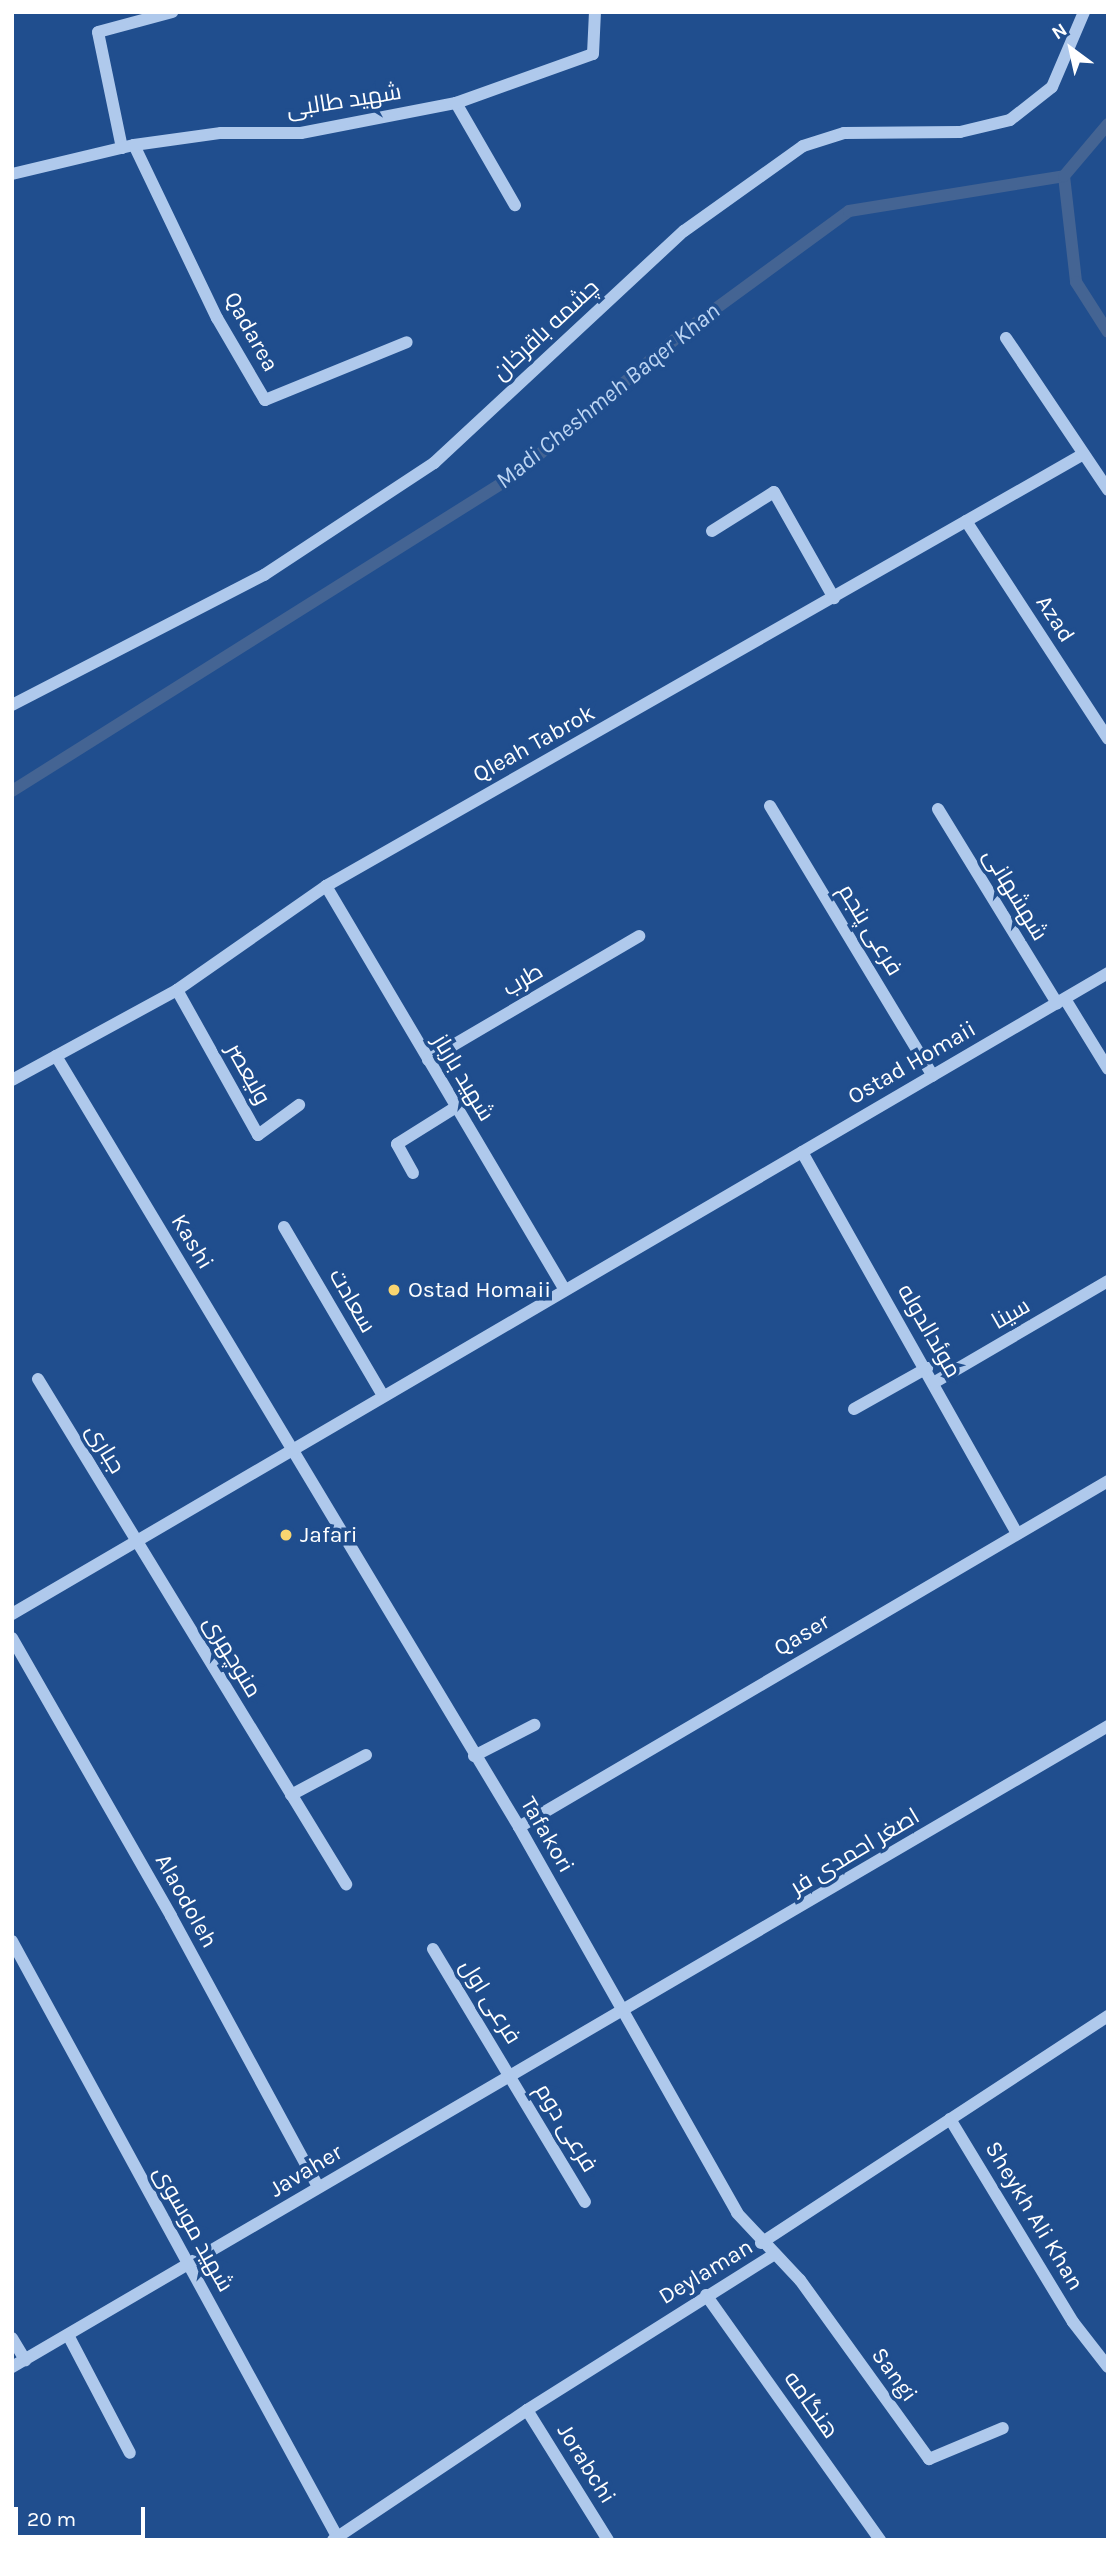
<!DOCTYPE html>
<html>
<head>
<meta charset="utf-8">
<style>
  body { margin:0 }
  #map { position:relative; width:1120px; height:2552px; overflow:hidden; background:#204e8e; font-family:Karla,Cairo,sans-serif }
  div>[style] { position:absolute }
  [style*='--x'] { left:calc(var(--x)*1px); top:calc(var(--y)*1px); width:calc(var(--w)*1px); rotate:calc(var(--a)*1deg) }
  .stream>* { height:12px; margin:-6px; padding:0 6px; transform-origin:6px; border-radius:6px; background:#446493 }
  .minor>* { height:12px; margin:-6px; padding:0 6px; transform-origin:6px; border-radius:6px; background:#afc9ec }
  .dots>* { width:19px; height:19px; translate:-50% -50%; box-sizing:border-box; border:4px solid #204e8e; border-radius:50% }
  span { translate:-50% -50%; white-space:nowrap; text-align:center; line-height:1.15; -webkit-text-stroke:7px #204e8e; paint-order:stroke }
  .street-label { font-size:23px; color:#fff }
  .poi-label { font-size:23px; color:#fff }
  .left { translate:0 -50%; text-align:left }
  .water-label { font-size:24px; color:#bbd4f3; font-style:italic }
  .frame { position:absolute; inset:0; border:14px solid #fff; pointer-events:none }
  .north { position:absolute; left:1036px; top:14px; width:70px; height:70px; -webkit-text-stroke:5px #204e8e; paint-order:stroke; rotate:327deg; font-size:19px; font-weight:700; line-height:28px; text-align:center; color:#fff }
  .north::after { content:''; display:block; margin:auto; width:24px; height:32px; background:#fff; clip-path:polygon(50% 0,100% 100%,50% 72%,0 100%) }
  .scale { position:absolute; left:14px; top:2507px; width:131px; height:32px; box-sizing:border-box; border:4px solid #fff; border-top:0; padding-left:9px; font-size:21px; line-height:24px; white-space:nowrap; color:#fff; -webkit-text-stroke:5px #204e8e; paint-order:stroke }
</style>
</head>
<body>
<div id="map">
  <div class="stream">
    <i style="--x:1064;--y:176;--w:107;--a:83.5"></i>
    <i style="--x:1076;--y:282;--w:59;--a:57.4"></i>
    <i style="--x:12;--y:791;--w:594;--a:-32.14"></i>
    <i style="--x:515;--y:475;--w:218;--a:-40.3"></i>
    <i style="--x:681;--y:334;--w:208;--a:-36.2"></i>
    <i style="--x:849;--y:211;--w:218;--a:-9.2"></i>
    <i style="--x:1064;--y:176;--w:68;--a:-49.8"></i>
  </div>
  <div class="minor">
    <i style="--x:456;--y:103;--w:118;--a:60"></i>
    <i style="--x:134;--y:145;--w:192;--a:64.4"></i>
    <i style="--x:217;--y:318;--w:95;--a:59.7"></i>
    <i style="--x:265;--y:400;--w:153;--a:-22.2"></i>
    <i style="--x:122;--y:148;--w:118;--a:-101.7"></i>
    <i style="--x:98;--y:32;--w:77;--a:-15.1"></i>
    <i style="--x:12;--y:174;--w:125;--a:-13.4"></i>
    <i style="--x:134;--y:145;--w:88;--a:-7.9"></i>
    <i style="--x:221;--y:133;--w:80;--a:0"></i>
    <i style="--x:301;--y:133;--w:158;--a:-11"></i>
    <i style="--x:456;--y:103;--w:145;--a:-19.7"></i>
    <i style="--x:593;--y:54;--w:42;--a:-87.3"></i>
    <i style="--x:1006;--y:338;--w:183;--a:56.1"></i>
    <i style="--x:966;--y:521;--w:260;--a:56.9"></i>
    <i style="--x:712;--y:531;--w:73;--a:-32.2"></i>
    <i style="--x:774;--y:492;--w:122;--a:60.5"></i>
    <i style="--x:12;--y:705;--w:284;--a:-27.3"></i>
    <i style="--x:264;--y:575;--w:204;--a:-33.4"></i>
    <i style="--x:434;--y:463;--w:341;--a:-42.9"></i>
    <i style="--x:684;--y:231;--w:146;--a:-35.5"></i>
    <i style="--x:803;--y:146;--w:43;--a:-17.6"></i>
    <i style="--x:844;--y:133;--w:116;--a:-0.5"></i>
    <i style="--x:960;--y:132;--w:51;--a:-13.5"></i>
    <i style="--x:1010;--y:120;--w:53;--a:-38.2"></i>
    <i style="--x:1052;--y:87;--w:82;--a:-66.9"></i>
    <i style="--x:770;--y:806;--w:315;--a:58.9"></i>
    <i style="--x:938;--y:809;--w:228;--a:58.5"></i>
    <i style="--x:326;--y:886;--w:469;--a:59.4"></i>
    <i style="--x:177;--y:990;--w:166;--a:60.8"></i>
    <i style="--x:258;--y:1135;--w:51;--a:-36.2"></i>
    <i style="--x:1065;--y:999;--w:82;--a:58.4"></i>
    <i style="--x:56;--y:1056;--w:899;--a:59.01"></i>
    <i style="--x:519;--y:1827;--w:443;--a:60.5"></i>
    <i style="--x:737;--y:2213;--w:92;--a:46.8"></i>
    <i style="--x:800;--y:2280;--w:221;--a:54.2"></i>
    <i style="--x:929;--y:2459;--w:80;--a:-22.7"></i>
    <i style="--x:428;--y:1060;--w:245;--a:-30.4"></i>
    <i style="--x:12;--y:1080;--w:188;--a:-28.6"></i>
    <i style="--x:177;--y:990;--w:182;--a:-34.9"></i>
    <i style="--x:326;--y:886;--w:870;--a:-29.69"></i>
    <i style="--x:802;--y:1152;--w:436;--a:60.6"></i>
    <i style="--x:413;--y:1173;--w:33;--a:-119"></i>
    <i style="--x:397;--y:1144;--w:70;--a:-32.1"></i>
    <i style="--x:284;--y:1227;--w:196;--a:59.6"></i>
    <i style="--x:38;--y:1379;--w:592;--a:58.62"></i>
    <i style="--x:935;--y:1382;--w:200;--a:-30.3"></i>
    <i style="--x:854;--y:1409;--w:84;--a:-29.3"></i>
    <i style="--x:12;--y:1614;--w:1270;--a:-30.32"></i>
    <i style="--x:12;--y:1638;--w:320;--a:60.2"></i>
    <i style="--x:171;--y:1916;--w:308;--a:61.5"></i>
    <i style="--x:474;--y:1756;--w:68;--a:-27.3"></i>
    <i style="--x:291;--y:1795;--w:85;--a:-28.1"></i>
    <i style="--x:519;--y:1827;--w:683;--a:-30.43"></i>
    <i style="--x:12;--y:1941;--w:682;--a:61.37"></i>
    <i style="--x:433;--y:1949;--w:295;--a:59"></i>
    <i style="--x:950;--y:2119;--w:237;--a:58.8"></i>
    <i style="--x:1073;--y:2322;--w:57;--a:52.1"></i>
    <i style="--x:761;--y:2243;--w:415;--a:-33.2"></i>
    <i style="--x:706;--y:2295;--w:301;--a:54.6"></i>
    <i style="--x:68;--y:2335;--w:133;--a:62.3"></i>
    <i style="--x:12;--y:2338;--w:26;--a:59"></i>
    <i style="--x:12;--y:2367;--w:1270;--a:-30.32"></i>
    <i style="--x:527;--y:2410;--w:153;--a:58.1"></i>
    <i style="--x:333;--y:2540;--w:234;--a:-33.8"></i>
    <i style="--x:527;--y:2410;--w:293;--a:-32.2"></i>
  </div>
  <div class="dots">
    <i style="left:394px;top:1290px;background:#f9d570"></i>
    <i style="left:286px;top:1535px;background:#f9d570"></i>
  </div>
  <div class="street-label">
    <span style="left:344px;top:101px;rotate:-9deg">شهید طالبی</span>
    <span style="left:546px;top:330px;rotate:-43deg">چشمه باقرخان</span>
    <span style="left:251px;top:332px;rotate:61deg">Qadarea</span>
    <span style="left:1055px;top:619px;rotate:57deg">Azad</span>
    <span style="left:534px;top:744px;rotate:-29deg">Qleah Tabrok</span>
    <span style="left:1015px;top:895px;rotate:59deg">شهشهانی</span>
    <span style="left:870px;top:930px;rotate:59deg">فرعی پنجم</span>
    <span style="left:523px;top:980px;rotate:-30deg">طرب</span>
    <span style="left:912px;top:1063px;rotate:-30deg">Ostad Homaii</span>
    <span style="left:248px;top:1074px;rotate:61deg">ولیعصر</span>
    <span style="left:463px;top:1078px;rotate:59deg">شهید بارباز</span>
    <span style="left:192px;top:1242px;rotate:59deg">Kashi</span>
    <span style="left:352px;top:1301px;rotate:60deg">سعادت</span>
    <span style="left:1011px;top:1314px;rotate:-30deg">سینا</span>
    <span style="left:929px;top:1331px;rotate:60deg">موئدالدوله</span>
    <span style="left:105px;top:1449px;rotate:59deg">جباری</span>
    <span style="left:802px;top:1635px;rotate:-31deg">Qaser</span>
    <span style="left:232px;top:1657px;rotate:59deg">منوچهری</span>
    <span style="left:547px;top:1835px;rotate:60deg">Tafakori</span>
    <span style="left:855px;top:1852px;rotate:-31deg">اصغر احمدی فر</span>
    <span style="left:186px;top:1901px;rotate:61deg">Alaodoleh</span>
    <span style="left:490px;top:2002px;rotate:58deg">فرعی اول</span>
    <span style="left:566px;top:2128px;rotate:59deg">فرعی دوم</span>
    <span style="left:306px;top:2171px;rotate:-31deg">Javaher</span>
    <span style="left:1034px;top:2216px;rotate:59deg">Sheykh Ali Khan</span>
    <span style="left:193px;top:2229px;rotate:61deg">شهید موسوی</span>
    <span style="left:706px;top:2272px;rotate:-31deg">Deylaman</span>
    <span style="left:894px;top:2375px;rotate:54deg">Sangi</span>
    <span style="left:811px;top:2405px;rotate:55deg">هنگامه</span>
    <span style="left:586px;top:2464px;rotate:58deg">Jorabchi</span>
  </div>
  <div class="poi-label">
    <span class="left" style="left:408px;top:1290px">Ostad Homaii</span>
    <span class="left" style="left:300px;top:1535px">Jafari</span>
  </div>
  <div class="water-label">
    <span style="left:608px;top:396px;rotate:-39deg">Madi Cheshmeh Baqer Khan</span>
  </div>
  <div class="frame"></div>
  <div class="north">N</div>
  <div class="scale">20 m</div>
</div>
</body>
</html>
